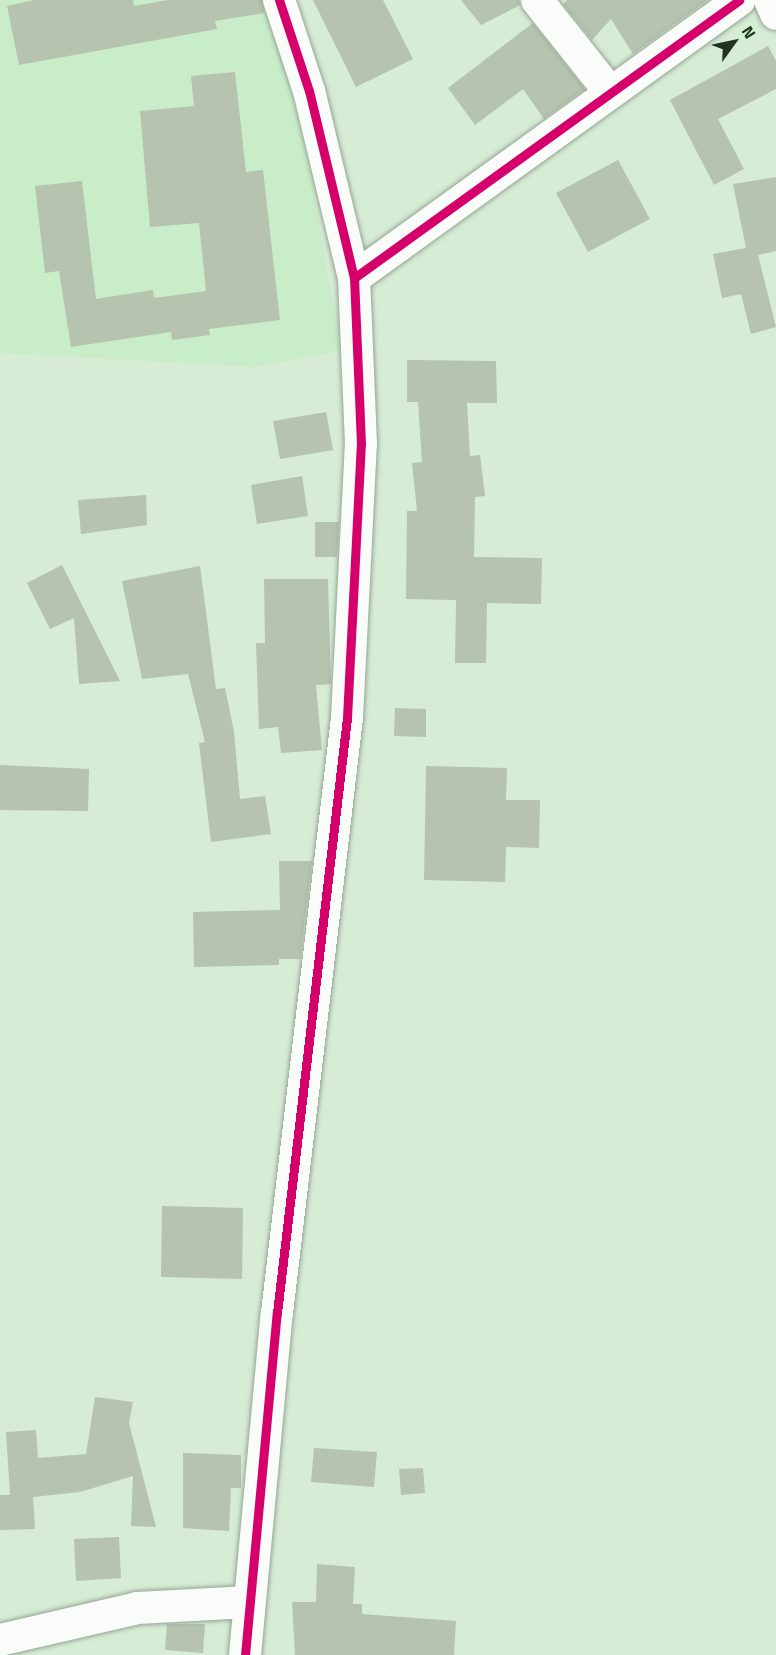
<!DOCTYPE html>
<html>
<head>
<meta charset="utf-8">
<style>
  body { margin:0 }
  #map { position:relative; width:776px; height:1655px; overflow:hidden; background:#d6ecd5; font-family:"Titillium Web",sans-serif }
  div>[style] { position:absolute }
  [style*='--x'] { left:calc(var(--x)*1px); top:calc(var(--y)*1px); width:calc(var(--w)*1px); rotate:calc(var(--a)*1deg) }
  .built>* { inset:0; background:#caedc9 }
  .building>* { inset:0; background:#b5c3af }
  .roads { filter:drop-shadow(0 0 2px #95a694) drop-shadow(0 0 2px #95a694) }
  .minor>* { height:32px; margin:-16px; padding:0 16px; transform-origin:16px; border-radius:16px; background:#f9fcf9 }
  .cycleway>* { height:9px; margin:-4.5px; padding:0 4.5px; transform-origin:4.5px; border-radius:4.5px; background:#d6006c }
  span { translate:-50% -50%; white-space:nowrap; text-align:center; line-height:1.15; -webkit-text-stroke:4.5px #cdf5cc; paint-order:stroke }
  .north { position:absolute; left:704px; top:12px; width:60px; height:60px; -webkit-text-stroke:4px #cdf5cc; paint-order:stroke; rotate:57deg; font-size:16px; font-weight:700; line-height:24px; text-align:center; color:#233223 }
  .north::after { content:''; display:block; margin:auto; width:21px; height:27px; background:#233223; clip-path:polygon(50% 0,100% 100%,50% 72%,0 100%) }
</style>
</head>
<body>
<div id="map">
  <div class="built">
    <i style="clip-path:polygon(0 0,269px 0,308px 161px,341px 351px,255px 367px,0 353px)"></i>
  </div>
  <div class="building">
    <i style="clip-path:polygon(34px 0,133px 0,134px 6px,168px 0,262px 0,264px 13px,215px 21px,217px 29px,19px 65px,7px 6px)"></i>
    <i style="clip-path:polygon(313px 0,383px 0,413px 59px,356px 87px)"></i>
    <i style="clip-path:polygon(461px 0,519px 0,520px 5px,481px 25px)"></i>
    <i style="clip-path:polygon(567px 0,708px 0,633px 54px,611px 19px,592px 40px,563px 4px)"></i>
    <i style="clip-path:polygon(533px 23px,585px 89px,544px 119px,523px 89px,475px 125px,448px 88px)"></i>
    <i style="clip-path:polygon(768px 46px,776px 61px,776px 89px,718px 119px,744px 169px,714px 185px,670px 100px)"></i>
    <i style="clip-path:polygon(235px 72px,246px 172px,263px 170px,280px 320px,209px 329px,210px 335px,172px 340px,171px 332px,71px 347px,59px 271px,45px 273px,35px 186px,82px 181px,96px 299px,153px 290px,154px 298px,206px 291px,199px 223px,150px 227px,140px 111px,194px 106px,191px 76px)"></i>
    <i style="clip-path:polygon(618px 160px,650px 219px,588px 252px,556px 193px)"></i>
    <i style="clip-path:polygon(776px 177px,776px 251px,758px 255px,776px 327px,751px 334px,741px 294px,722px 298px,713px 254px,746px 248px,733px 184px)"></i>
    <i style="clip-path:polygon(407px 360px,496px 361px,497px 403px,467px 403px,470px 456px,480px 455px,485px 496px,475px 497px,474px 557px,542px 558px,541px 604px,487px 603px,486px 663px,455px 663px,456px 600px,406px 599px,407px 511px,417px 511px,412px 463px,422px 462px,418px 402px,407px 402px)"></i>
    <i style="clip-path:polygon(326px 412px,333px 450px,280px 459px,273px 421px)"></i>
    <i style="clip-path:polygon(302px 476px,308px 516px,257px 524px,251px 485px)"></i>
    <i style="clip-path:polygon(146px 495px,147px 525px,81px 534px,78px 500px)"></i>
    <i style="clip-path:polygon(315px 522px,339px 522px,337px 557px,315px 557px)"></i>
    <i style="clip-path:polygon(62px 565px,120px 681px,79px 684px,74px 618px,50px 629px,27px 583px)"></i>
    <i style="clip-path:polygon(200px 566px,216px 689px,225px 688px,234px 731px,240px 799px,265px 796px,271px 834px,211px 842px,199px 743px,205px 742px,188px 674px,142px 679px,122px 581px)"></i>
    <i style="clip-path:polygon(264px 579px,328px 579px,331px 684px,316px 685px,322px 750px,281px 753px,278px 727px,259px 729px,256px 643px,265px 643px)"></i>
    <i style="clip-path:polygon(395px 708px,426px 709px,426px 737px,394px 736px)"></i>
    <i style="clip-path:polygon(0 765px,89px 769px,88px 811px,0 810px)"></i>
    <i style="clip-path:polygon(426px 766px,507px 768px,506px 800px,540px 800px,539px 848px,506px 847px,505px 882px,424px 880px)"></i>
    <i style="clip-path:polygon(279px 861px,312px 861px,300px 959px,279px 959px,279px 965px,194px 967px,193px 912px,280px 910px)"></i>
    <i style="clip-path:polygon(162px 1206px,243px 1208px,242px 1279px,161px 1277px)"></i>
    <i style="clip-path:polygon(95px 1397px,133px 1402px,129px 1423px,156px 1527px,131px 1526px,133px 1476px,80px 1492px,33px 1497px,35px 1529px,0 1530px,0 1495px,10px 1495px,6px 1432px,36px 1430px,38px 1458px,86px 1454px)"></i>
    <i style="clip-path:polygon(314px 1448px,377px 1452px,374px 1487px,311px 1482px)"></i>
    <i style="clip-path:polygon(183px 1453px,241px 1455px,241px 1488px,231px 1488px,229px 1531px,183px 1528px)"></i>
    <i style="clip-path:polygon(423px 1468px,425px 1493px,401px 1495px,399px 1469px)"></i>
    <i style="clip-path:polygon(119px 1537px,121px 1578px,76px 1581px,74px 1539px)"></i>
    <i style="clip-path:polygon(317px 1564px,355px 1567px,353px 1604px,362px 1604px,362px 1614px,456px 1621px,454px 1655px,295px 1655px,292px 1602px,316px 1602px)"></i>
    <i style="clip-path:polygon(167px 1624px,205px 1624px,203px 1653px,165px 1650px)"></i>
  </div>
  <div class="roads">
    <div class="minor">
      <i style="--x:537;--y:0;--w:117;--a:51.6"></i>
      <i style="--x:770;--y:0;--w:15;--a:67"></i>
      <i style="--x:354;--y:278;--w:475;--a:-35.8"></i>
      <i style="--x:0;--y:1640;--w:141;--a:-13.1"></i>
      <i style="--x:137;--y:1608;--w:112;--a:-3.1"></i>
      <i style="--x:245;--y:1655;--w:343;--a:-84.7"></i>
      <i style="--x:277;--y:1313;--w:599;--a:-83.29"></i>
      <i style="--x:347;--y:718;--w:274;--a:-87.1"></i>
      <i style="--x:361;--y:444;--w:166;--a:-92.4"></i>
      <i style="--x:354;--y:278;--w:192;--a:-103.5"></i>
      <i style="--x:309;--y:91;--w:96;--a:-108.2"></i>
    </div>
  </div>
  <div class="cycleway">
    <i style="--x:354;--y:278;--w:475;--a:-35.8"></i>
    <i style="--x:245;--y:1655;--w:343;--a:-84.7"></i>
    <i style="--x:277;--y:1313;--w:599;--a:-83.29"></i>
    <i style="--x:347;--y:718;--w:274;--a:-87.1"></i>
    <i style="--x:361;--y:444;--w:166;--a:-92.4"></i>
    <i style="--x:354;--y:278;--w:192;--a:-103.5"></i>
    <i style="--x:309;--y:91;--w:96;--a:-108.2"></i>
  </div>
  <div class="north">N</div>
</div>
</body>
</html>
